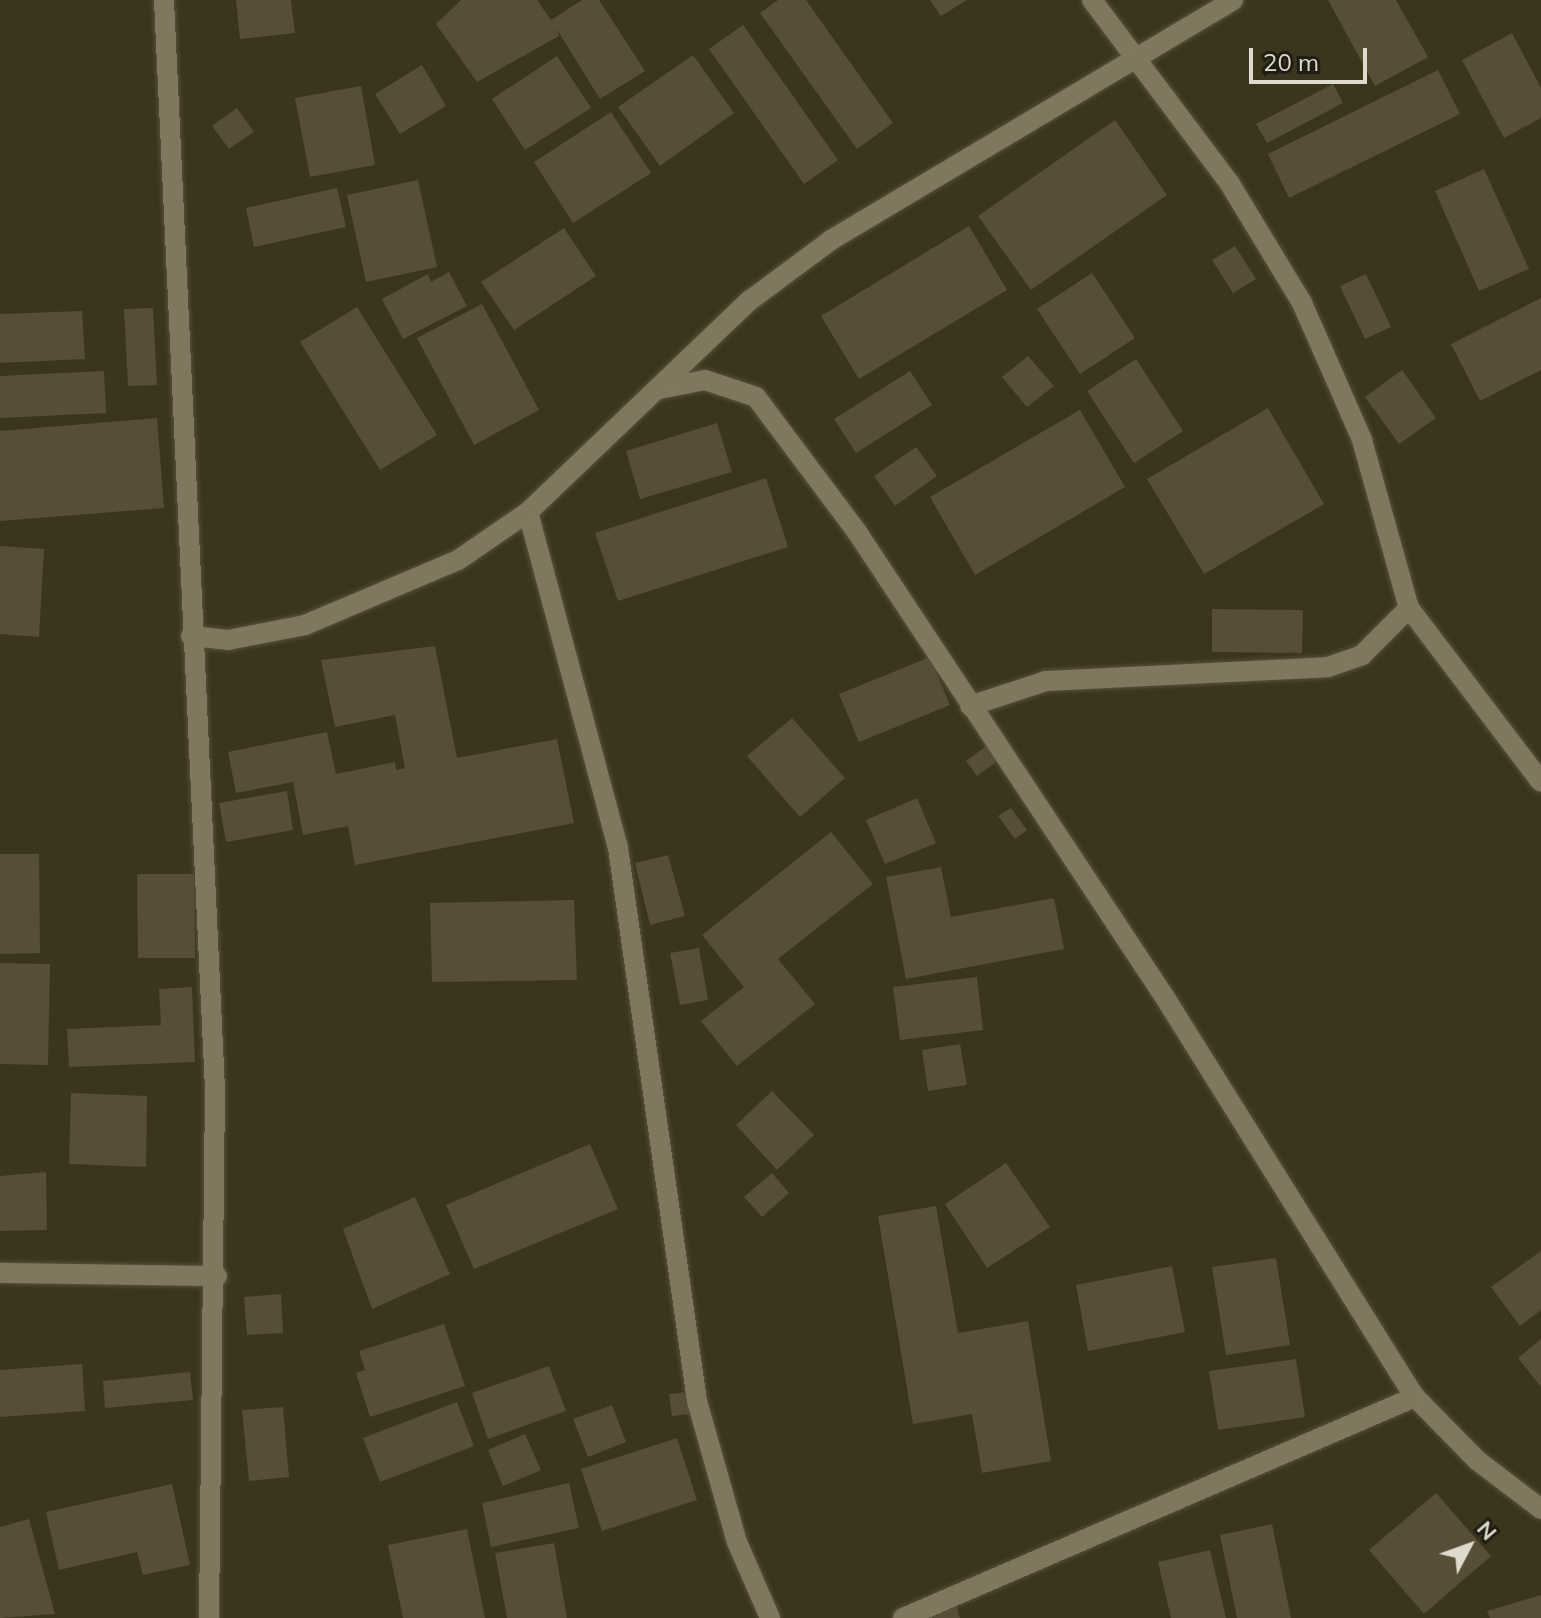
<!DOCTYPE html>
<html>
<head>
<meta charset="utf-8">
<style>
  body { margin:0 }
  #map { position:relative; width:1541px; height:1618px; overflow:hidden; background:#3c351e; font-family:Mulish,sans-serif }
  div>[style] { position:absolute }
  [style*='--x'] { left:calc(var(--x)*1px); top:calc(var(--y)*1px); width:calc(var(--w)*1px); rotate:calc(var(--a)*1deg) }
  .building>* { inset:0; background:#564e37 }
  .roads { filter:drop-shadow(0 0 2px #57513d) drop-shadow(0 0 2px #57513d) }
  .street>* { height:20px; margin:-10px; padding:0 10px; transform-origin:10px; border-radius:10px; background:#7f775e }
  span { translate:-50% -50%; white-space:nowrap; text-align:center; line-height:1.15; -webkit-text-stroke:6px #201d13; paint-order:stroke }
  .north { position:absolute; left:1429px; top:1506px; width:80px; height:80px; -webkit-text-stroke:6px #201d13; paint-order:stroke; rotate:49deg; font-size:22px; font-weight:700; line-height:32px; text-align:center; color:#dedacc }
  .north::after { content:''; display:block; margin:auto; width:28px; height:36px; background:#dedacc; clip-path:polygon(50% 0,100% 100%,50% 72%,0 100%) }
  .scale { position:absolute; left:1249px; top:48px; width:118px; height:36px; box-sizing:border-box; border:4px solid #dedacc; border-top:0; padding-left:10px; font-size:24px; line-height:28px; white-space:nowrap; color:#dedacc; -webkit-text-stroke:6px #201d13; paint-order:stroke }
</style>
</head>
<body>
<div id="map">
  <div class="building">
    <i style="clip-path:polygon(236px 0,291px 0,295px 33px,240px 39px)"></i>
    <i style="clip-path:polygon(461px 0,537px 0,551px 20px,582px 0,599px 0,645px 71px,600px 99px,556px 28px,559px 36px,477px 82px,436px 24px)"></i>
    <i style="clip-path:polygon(778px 0,806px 0,893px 123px,857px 149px,760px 13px)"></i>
    <i style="clip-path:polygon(930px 0,967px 0,941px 16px)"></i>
    <i style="clip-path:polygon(1328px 0,1396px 0,1428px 57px,1375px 86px)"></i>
    <i style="clip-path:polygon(743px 25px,838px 160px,804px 184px,709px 49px)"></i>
    <i style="clip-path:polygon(1512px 33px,1541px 88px,1541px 118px,1504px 138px,1462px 60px)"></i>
    <i style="clip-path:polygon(693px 55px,734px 113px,660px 166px,618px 107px)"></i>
    <i style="clip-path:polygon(557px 56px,591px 108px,525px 150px,492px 99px)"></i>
    <i style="clip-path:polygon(422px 65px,446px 106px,400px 134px,375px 94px)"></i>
    <i style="clip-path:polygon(1438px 70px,1460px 114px,1289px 198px,1268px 154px)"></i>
    <i style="clip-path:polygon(1333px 84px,1343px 103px,1267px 143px,1256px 124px)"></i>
    <i style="clip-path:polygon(361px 86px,375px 165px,310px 177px,295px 98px)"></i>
    <i style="clip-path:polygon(237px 108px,254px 132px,229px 149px,212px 126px)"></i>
    <i style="clip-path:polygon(611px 112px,651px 173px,573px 223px,534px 162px)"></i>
    <i style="clip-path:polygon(1115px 120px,1167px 195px,1031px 290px,978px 216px)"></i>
    <i style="clip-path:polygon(1484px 169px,1529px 269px,1479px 291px,1435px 191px)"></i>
    <i style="clip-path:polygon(418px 180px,437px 267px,366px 282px,347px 195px)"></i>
    <i style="clip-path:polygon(337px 188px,346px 227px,254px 247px,246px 208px)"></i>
    <i style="clip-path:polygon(969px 226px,1007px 290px,859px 379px,821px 316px)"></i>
    <i style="clip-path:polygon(564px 228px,596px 276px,514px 330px,481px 282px)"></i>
    <i style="clip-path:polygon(1235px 246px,1256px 279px,1233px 293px,1212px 260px)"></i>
    <i style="clip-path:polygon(449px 272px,467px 306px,403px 339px,382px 299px,428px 274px,431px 282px)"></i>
    <i style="clip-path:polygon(1092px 273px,1135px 338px,1080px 374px,1037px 309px)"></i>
    <i style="clip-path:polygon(1366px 274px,1391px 327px,1365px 339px,1340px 286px)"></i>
    <i style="clip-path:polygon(1541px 298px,1541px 370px,1480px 401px,1451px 344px)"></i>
    <i style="clip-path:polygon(482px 304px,539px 410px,474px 445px,417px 338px)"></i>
    <i style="clip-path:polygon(357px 307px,437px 435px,380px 470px,300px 342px)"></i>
    <i style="clip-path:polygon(153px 308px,157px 385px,128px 386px,124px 309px)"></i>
    <i style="clip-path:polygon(82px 311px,85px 359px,0 363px,0 314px)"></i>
    <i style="clip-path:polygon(1028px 356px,1054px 386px,1027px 407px,1002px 377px)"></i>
    <i style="clip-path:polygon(1136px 359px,1183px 431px,1134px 463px,1087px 391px)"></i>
    <i style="clip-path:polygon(1402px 370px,1436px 418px,1399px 444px,1365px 397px)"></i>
    <i style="clip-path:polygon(104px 371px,106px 413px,0 418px,0 376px)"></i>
    <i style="clip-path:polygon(910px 371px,932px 405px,856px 453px,834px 419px)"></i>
    <i style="clip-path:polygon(1268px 408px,1324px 504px,1204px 574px,1147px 479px)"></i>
    <i style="clip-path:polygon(1080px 410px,1125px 487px,975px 575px,930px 497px)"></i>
    <i style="clip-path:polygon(157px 418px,164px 508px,0 521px,0 431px)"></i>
    <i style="clip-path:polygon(717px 423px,732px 472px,640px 499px,626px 451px)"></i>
    <i style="clip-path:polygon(916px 447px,937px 476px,895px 506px,874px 476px)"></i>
    <i style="clip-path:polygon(766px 478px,788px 547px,618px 601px,595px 533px)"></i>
    <i style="clip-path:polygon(0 546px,44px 549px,39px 637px,0 634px)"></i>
    <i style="clip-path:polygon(1212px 609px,1303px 610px,1302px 653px,1212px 652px)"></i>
    <i style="clip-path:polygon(435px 646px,457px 758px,557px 739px,574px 823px,355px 865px,348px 826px,303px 835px,293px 782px,236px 793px,228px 752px,327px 732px,336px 774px,395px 762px,396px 770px,405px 768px,395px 715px,335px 727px,321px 660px)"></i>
    <i style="clip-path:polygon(930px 657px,950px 705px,859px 742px,839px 694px)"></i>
    <i style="clip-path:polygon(792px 718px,845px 778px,800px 817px,747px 756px)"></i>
    <i style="clip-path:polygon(989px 744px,999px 760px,977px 776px,966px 761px)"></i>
    <i style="clip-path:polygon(287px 791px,293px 830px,226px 842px,219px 803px)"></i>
    <i style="clip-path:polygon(917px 798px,936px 843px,885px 864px,866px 820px)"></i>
    <i style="clip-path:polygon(1011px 808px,1027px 830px,1015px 839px,998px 816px)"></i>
    <i style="clip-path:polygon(831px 832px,873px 884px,778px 959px,815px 1004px,737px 1066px,701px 1021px,744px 987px,702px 935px)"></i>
    <i style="clip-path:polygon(0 854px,39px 854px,40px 953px,0 954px)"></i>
    <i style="clip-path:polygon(668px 855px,685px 916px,650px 925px,635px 863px)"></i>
    <i style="clip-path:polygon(941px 867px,951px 917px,1054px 898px,1064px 949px,906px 979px,886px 877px)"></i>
    <i style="clip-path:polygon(137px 874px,194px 874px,195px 958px,138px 958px)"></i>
    <i style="clip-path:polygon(574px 900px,577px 980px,432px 982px,430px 903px)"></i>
    <i style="clip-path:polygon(699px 948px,708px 1000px,680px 1005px,670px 953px)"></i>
    <i style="clip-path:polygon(0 963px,50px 964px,48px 1065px,0 1064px)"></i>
    <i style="clip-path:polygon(977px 977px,983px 1030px,900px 1040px,893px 987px)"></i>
    <i style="clip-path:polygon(192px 987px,195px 1062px,69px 1067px,67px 1029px,161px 1025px,159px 989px)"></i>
    <i style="clip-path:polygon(960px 1044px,967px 1085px,928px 1091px,922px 1050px)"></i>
    <i style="clip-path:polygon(772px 1091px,814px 1135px,777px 1170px,736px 1125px)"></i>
    <i style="clip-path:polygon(71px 1093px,147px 1096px,146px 1167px,69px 1164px)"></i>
    <i style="clip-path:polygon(590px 1144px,618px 1209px,474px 1269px,446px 1205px)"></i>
    <i style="clip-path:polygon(1006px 1163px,1050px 1227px,987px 1268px,945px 1204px)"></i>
    <i style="clip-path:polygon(46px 1172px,47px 1230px,0 1231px,0 1176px)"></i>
    <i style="clip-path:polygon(772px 1173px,789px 1193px,762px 1217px,744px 1197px)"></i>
    <i style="clip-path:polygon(415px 1197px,450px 1274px,372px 1309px,343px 1229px)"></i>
    <i style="clip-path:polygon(936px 1206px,958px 1333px,1028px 1321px,1051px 1461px,982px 1473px,972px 1414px,913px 1424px,878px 1216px)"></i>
    <i style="clip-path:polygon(1541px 1251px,1541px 1310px,1520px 1326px,1491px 1287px)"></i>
    <i style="clip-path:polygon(1276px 1258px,1290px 1345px,1226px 1355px,1212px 1267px)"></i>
    <i style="clip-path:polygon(1172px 1266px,1185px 1332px,1088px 1351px,1076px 1285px)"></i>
    <i style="clip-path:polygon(281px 1294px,283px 1333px,247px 1335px,244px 1297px)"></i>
    <i style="clip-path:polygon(444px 1324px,465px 1386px,370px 1417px,356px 1373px,365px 1370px,359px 1351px)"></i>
    <i style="clip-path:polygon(1541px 1339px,1541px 1387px,1518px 1358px)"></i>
    <i style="clip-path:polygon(1296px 1359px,1305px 1417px,1218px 1430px,1209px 1371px)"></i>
    <i style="clip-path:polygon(82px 1364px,85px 1411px,0 1417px,0 1370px)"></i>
    <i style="clip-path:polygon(549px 1366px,566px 1411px,488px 1439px,472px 1393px)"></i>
    <i style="clip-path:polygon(190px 1372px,193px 1400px,105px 1408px,103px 1381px)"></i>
    <i style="clip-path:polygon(688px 1392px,691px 1414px,672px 1416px,669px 1394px)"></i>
    <i style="clip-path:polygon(457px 1402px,474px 1446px,380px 1482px,363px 1438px)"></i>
    <i style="clip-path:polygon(612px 1405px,626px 1442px,588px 1457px,573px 1419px)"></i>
    <i style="clip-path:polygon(283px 1407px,289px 1477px,249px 1481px,242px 1410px)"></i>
    <i style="clip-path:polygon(525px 1434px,541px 1470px,503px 1486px,488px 1450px)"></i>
    <i style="clip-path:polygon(677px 1438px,697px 1500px,602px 1531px,581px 1469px)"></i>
    <i style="clip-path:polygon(569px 1483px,579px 1528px,491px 1547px,482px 1503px)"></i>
    <i style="clip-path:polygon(172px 1484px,190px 1565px,143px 1575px,137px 1552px,59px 1570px,46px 1512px)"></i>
    <i style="clip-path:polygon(1436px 1493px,1491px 1556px,1424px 1614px,1369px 1550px)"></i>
    <i style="clip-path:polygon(29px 1519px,55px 1614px,0 1618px,0 1527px)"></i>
    <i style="clip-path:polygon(1272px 1524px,1291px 1618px,1237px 1618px,1220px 1535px)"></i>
    <i style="clip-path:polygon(467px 1529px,485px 1618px,403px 1618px,388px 1545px)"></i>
    <i style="clip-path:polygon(554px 1543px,567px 1618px,507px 1618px,495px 1553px)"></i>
    <i style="clip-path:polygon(1210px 1550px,1226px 1618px,1171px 1618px,1158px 1562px)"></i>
    <i style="clip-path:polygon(1541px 1595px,1541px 1618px,1490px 1618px,1487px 1611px)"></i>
    <i style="clip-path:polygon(957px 1607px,960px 1618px,920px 1618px,920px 1617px)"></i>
  </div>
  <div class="roads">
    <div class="street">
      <i style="--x:164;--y:0;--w:1090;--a:87.32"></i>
      <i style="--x:215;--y:1089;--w:529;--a:90.65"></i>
      <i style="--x:1092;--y:0;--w:230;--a:53.1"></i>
      <i style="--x:1230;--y:184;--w:139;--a:58.8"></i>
      <i style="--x:1302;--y:303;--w:150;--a:66.3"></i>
      <i style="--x:1362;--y:440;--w:174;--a:74.4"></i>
      <i style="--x:1409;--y:608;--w:218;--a:52.8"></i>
      <i style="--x:659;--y:389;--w:47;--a:-11.1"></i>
      <i style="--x:705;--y:380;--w:54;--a:18.4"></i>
      <i style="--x:756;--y:397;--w:169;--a:53.2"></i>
      <i style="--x:857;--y:532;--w:556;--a:56.51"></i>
      <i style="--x:1164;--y:996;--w:473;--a:58"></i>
      <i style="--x:1415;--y:1397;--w:90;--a:45.5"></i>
      <i style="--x:1478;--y:1461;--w:79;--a:37.3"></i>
      <i style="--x:528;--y:512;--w:348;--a:75"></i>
      <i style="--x:618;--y:848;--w:559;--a:81.87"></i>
      <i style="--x:697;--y:1401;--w:147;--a:74.2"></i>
      <i style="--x:737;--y:1542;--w:83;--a:66.5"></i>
      <i style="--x:191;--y:636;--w:37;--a:6"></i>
      <i style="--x:228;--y:640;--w:78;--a:-11"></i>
      <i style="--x:305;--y:625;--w:166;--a:-23"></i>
      <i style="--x:458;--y:560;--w:85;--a:-34.4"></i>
      <i style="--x:528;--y:512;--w:306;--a:-43.7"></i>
      <i style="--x:749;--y:301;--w:102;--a:-36.6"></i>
      <i style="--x:831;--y:240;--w:468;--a:-30.8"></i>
      <i style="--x:970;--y:706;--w:80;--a:-18.2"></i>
      <i style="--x:1046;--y:681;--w:282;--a:-2.8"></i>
      <i style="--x:1328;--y:667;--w:36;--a:-19"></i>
      <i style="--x:1362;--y:655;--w:66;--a:-45"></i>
      <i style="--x:0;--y:1273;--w:217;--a:0.8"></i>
      <i style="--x:903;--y:1618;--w:558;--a:-23.35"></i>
    </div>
  </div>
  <div class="north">N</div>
  <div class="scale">20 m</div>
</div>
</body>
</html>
